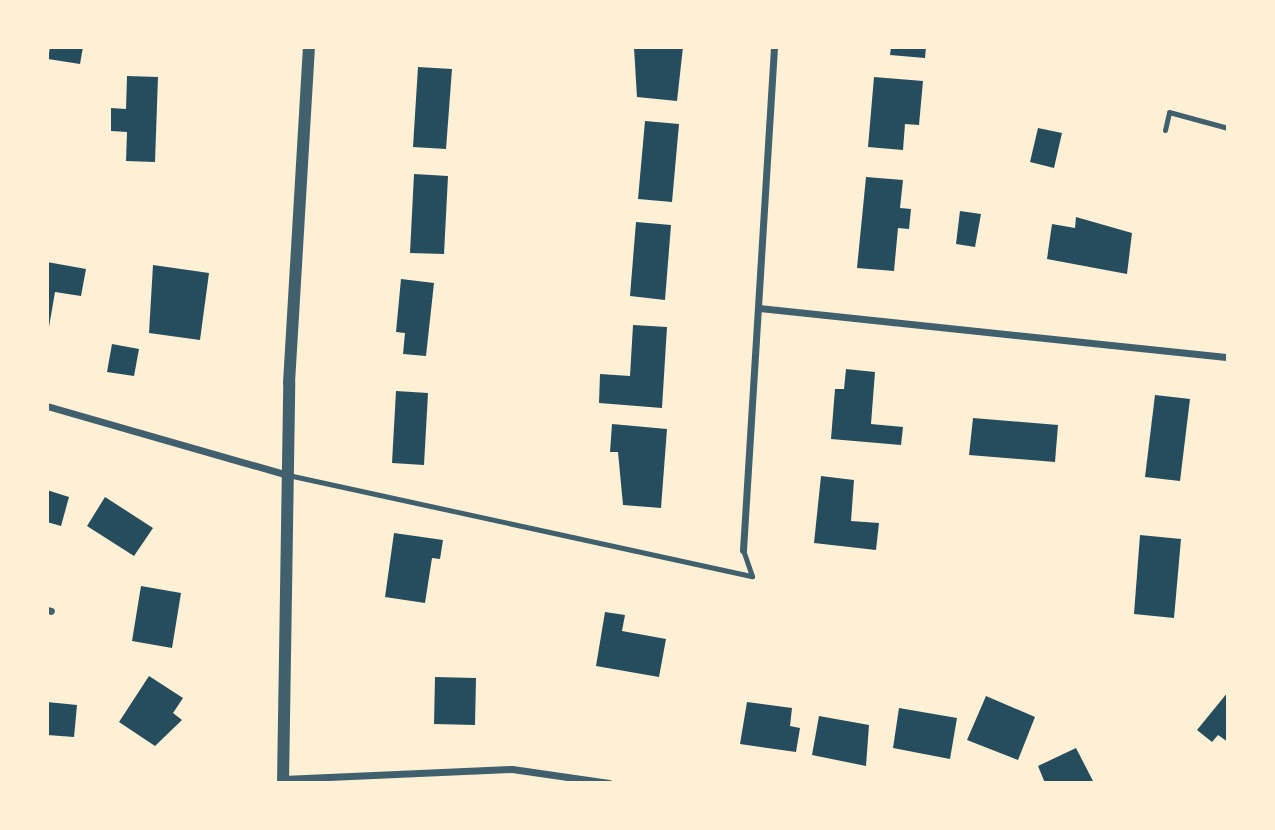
<!DOCTYPE html>
<html>
<head>
<meta charset="utf-8">
<style>
  body { margin:0 }
  #map { position:relative; width:1275px; height:830px; overflow:hidden; background:#fdf0d5; font-family:Poppins,sans-serif }
  div>[style] { position:absolute }
  [style*='--x'] { left:calc(var(--x)*1px); top:calc(var(--y)*1px); width:calc(var(--w)*1px); rotate:calc(var(--a)*1deg) }
  .building>* { inset:0; background:#264d5e }
  .service>* { height:5px; margin:-2.5px; padding:0 2.5px; transform-origin:2.5px; border-radius:2.5px; background:#3f606c }
  .minor>* { height:7px; margin:-3.5px; padding:0 3.5px; transform-origin:3.5px; border-radius:3.5px; background:#3f606c }
  .tertiary>* { height:12px; margin:-6px; padding:0 6px; transform-origin:6px; border-radius:6px; background:#3f606c }
  span { translate:-50% -50%; white-space:nowrap; text-align:center; line-height:1.15; -webkit-text-stroke:7px #fdf0d5; paint-order:stroke }
  .frame { position:absolute; inset:0; border:49px solid #fdf0d5; pointer-events:none }
</style>
</head>
<body>
<div id="map">
  <div class="building">
    <i style="clip-path:polygon(50px 47px,83px 47px,80px 64px,48px 59px)"></i>
    <i style="clip-path:polygon(683px 47px,677px 101px,637px 97px,634px 48px)"></i>
    <i style="clip-path:polygon(891px 47px,926px 47px,925px 58px,890px 55px)"></i>
    <i style="clip-path:polygon(418px 67px,452px 69px,446px 149px,413px 147px)"></i>
    <i style="clip-path:polygon(127px 76px,158px 77px,155px 162px,126px 161px,127px 132px,111px 131px,111px 108px,126px 109px)"></i>
    <i style="clip-path:polygon(874px 77px,923px 81px,919px 125px,905px 124px,903px 150px,868px 147px)"></i>
    <i style="clip-path:polygon(645px 121px,679px 124px,672px 202px,638px 199px)"></i>
    <i style="clip-path:polygon(1038px 128px,1062px 133px,1054px 168px,1030px 162px)"></i>
    <i style="clip-path:polygon(414px 174px,448px 176px,444px 254px,410px 253px)"></i>
    <i style="clip-path:polygon(866px 177px,903px 180px,900px 208px,911px 209px,909px 229px,898px 228px,894px 271px,857px 268px)"></i>
    <i style="clip-path:polygon(960px 211px,981px 214px,975px 247px,956px 244px)"></i>
    <i style="clip-path:polygon(1076px 217px,1132px 233px,1127px 274px,1047px 259px,1052px 224px,1075px 228px)"></i>
    <i style="clip-path:polygon(636px 222px,671px 225px,665px 300px,630px 296px)"></i>
    <i style="clip-path:polygon(47px 262px,86px 269px,81px 296px,55px 292px,49px 327px)"></i>
    <i style="clip-path:polygon(153px 265px,209px 273px,200px 340px,149px 333px)"></i>
    <i style="clip-path:polygon(401px 279px,434px 283px,426px 356px,403px 354px,405px 333px,396px 332px)"></i>
    <i style="clip-path:polygon(633px 325px,667px 327px,662px 408px,599px 403px,600px 374px,630px 376px)"></i>
    <i style="clip-path:polygon(112px 344px,139px 349px,134px 376px,107px 372px)"></i>
    <i style="clip-path:polygon(846px 369px,875px 372px,871px 424px,903px 427px,901px 445px,831px 439px,835px 389px,844px 389px)"></i>
    <i style="clip-path:polygon(396px 391px,428px 393px,424px 465px,392px 463px)"></i>
    <i style="clip-path:polygon(1155px 395px,1190px 399px,1180px 481px,1145px 477px)"></i>
    <i style="clip-path:polygon(973px 418px,1058px 425px,1055px 462px,969px 455px)"></i>
    <i style="clip-path:polygon(612px 424px,667px 429px,661px 508px,623px 505px,618px 452px,610px 452px)"></i>
    <i style="clip-path:polygon(821px 476px,854px 480px,851px 521px,879px 523px,876px 550px,814px 543px)"></i>
    <i style="clip-path:polygon(47px 490px,69px 497px,61px 526px,47px 522px)"></i>
    <i style="clip-path:polygon(105px 497px,153px 528px,134px 556px,87px 526px)"></i>
    <i style="clip-path:polygon(394px 533px,443px 540px,440px 559px,432px 558px,425px 603px,385px 597px)"></i>
    <i style="clip-path:polygon(1140px 535px,1181px 539px,1174px 618px,1134px 614px)"></i>
    <i style="clip-path:polygon(141px 586px,181px 593px,172px 648px,132px 641px)"></i>
    <i style="clip-path:polygon(605px 612px,625px 615px,622px 631px,666px 639px,659px 677px,596px 666px)"></i>
    <i style="clip-path:polygon(149px 676px,183px 698px,173px 713px,182px 720px,155px 746px,119px 722px)"></i>
    <i style="clip-path:polygon(435px 677px,476px 678px,475px 725px,434px 724px)"></i>
    <i style="clip-path:polygon(1228px 692px,1228px 742px,1218px 735px,1212px 742px,1197px 730px)"></i>
    <i style="clip-path:polygon(986px 696px,1035px 717px,1018px 760px,967px 740px)"></i>
    <i style="clip-path:polygon(47px 702px,77px 705px,74px 737px,47px 735px)"></i>
    <i style="clip-path:polygon(747px 702px,792px 708px,790px 726px,800px 728px,796px 752px,740px 744px)"></i>
    <i style="clip-path:polygon(899px 708px,957px 718px,950px 759px,893px 748px)"></i>
    <i style="clip-path:polygon(819px 716px,869px 725px,866px 766px,812px 755px)"></i>
    <i style="clip-path:polygon(1076px 748px,1094px 783px,1045px 783px,1038px 766px)"></i>
  </div>
  <div class="service">
    <i style="--x:1165;--y:130;--w:18;--a:-77"></i>
    <i style="--x:1169;--y:112;--w:61;--a:15.2"></i>
    <i style="--x:1228;--y:233;--w:8;--a:90"></i>
    <i style="--x:288;--y:475;--w:475;--a:12.3"></i>
    <i style="--x:752;--y:576;--w:28;--a:-109"></i>
  </div>
  <div class="minor">
    <i style="--x:759;--y:308;--w:472;--a:6"></i>
    <i style="--x:47;--y:406;--w:251;--a:16"></i>
    <i style="--x:743;--y:550;--w:504;--a:-86.47"></i>
    <i style="--x:47;--y:610;--w:4;--a:14"></i>
    <i style="--x:283;--y:779;--w:229;--a:-2.5"></i>
    <i style="--x:512;--y:769;--w:98;--a:8.2"></i>
  </div>
  <div class="tertiary">
    <i style="--x:283;--y:783;--w:400;--a:-89.1"></i>
    <i style="--x:289;--y:383;--w:337;--a:-86.6"></i>
  </div>
  <div class="frame"></div>
</div>
</body>
</html>
